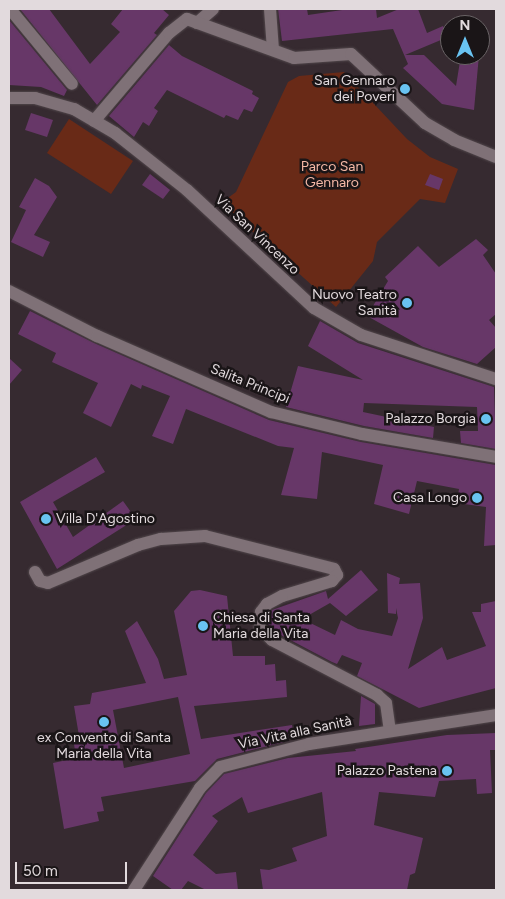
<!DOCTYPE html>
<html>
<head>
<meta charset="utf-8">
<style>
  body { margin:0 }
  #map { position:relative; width:505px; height:899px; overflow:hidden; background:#362a30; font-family:Figtree,sans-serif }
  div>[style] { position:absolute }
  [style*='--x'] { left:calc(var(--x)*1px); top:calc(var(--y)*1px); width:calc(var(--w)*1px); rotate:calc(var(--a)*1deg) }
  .green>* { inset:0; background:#692a17 }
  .building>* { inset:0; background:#673768 }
  .roads { filter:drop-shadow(0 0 1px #51474b) drop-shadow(0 0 1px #51474b) }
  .minor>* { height:12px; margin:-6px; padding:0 6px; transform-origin:6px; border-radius:6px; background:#7f7177 }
  .dots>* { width:14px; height:14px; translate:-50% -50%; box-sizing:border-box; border:2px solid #1a1517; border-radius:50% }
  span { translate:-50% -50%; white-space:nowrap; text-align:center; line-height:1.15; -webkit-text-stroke:5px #1a1517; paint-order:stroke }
  .poi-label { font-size:14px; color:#e2dadd }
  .right { translate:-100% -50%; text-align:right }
  .left { translate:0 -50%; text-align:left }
  .park-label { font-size:14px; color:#f5b8a6 }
  .street-label { font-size:14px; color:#e2dadd }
  .frame { position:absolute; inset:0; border:10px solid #e2dadd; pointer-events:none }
  .north { position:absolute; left:440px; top:15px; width:50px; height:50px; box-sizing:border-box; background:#1a1517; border:1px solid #6a6466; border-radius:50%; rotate:0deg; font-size:14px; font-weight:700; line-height:20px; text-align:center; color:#e2dadd }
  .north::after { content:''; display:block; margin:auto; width:18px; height:22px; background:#69c3f1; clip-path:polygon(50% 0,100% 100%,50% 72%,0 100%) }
  .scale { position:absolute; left:15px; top:862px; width:112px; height:22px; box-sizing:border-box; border:2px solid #e2dadd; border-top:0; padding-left:6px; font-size:15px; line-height:18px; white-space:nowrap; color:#e2dadd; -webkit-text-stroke:4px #1a1517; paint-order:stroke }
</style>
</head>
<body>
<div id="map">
  <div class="green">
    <i style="clip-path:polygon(344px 72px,407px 139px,430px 157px,458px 169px,445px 203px,420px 199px,377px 242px,373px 261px,336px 307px,221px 203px,236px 192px,288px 82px,299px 76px)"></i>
    <i style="clip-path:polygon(69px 119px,133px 161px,111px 194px,47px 153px)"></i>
  </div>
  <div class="building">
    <i style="clip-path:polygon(20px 9px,49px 9px,90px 64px,120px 32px,111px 24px,123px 9px,162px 9px,169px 15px,154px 33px,157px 35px,97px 105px)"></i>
    <i style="clip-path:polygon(278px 9px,307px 9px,308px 15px,349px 9px,376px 9px,377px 18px,399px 9px,418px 9px,427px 33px,443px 26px,448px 37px,405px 55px,424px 55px,456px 86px,461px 55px,479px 55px,474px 110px,442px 104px,403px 68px,408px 64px,393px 29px,282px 41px)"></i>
    <i style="clip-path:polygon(9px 20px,67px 90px,64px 96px,41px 87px,9px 85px)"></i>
    <i style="clip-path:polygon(169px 45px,182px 56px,253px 91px,252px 94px,259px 98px,252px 112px,244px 109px,238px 120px,226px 115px,224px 118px,167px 90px,154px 108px,158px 111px,149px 126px,143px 122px,134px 137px,109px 116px)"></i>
    <i style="clip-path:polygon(31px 113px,53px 120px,47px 137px,25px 130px)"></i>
    <i style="clip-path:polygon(150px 174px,170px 190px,163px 199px,142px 185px)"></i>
    <i style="clip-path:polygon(430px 174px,443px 179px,439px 190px,425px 185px)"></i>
    <i style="clip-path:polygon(35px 178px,49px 186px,57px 197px,34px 235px,50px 242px,43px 257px,11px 242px,26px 210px,19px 207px)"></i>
    <i style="clip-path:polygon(476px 239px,488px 250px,483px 255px,496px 274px,496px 314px,489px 320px,496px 328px,496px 347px,477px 364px,423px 347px,367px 316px,388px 281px,385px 277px,418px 246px,439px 267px)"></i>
    <i style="clip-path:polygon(30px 311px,94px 343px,269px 420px,361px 442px,496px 465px,496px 545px,484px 546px,486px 507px,457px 503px,459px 489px,417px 481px,409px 514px,374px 504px,383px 465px,322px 452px,317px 499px,281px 495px,294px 448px,278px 446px,186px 409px,173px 444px,152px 436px,170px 396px,142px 385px,141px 389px,131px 384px,111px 427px,83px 413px,98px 383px,52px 362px,56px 353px,18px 334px)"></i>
    <i style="clip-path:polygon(320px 321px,358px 343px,494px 387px,496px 449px,461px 443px,460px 431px,478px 431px,477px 407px,364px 403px,363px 412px,434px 427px,433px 438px,364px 426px,286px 407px,298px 366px,363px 380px,308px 346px)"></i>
    <i style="clip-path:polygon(9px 358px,22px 370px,9px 385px)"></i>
    <i style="clip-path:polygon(96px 457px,105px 472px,53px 502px,73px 537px,123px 501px,136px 519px,57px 569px,20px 502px)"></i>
    <i style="clip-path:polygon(361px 570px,378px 590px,346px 616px,330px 603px,302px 619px,335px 635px,341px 620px,358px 629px,392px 636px,398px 618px,396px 608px,396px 614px,388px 613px,387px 573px,400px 578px,399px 584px,420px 583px,423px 618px,408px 669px,442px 647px,447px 660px,486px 646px,472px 612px,481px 612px,481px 604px,496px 601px,496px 688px,419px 708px,357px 676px,362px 663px,342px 655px,337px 664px,332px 662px,277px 633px,268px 625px,272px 610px,326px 591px,328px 599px)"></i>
    <i style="clip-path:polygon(evenodd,200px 590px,227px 596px,233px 656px,265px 656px,265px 665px,275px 664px,276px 681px,286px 680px,287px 697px,194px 706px,201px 739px,292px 725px,294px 736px,284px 739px,284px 742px,217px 759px,195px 781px,101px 797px,104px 811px,97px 812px,99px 821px,64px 829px,53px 763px,76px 758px,73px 737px,79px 736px,74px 706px,90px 704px,92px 693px,146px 683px,125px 631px,137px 621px,158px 659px,164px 679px,187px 675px,174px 611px,191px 591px,200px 590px,178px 697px,190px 754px,124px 768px,113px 710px,178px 697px)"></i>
    <i style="clip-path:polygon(361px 696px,375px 704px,375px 724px,359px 726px)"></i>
    <i style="clip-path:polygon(496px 733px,496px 750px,490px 750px,492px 793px,477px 794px,476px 779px,439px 781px,435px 797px,379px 792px,374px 825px,423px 838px,415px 873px,410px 875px,407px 890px,263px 890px,260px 869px,269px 870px,297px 861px,292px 848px,327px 836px,322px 792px,248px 813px,242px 797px,212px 816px,218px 821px,193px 855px,216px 874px,236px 872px,238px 890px,206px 890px,188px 881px,181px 890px,173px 890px,153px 876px,206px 793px,224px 774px,288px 758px,356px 751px,355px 749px,447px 735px)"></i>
  </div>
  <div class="roads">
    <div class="minor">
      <i style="--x:10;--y:9;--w:97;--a:50.4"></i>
      <i style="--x:270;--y:9;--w:41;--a:85.8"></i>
      <i style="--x:197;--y:23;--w:21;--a:-41"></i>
      <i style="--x:9;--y:98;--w:26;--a:0"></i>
      <i style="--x:35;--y:98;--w:41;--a:15.8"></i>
      <i style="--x:74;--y:109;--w:48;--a:30.3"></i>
      <i style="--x:115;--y:133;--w:92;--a:38.4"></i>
      <i style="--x:187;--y:190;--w:173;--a:42.9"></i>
      <i style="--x:314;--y:308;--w:54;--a:29.9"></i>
      <i style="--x:361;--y:335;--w:142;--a:18.1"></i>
      <i style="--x:94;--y:121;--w:116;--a:-49.6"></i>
      <i style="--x:169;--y:33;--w:23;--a:-38"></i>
      <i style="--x:187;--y:19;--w:114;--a:20"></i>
      <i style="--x:294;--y:58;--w:57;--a:-4"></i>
      <i style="--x:351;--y:54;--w:101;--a:43"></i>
      <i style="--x:425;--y:123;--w:34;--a:30"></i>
      <i style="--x:454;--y:140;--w:45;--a:22"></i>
      <i style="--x:9;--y:291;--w:99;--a:27.1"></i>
      <i style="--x:97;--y:336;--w:190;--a:23.6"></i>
      <i style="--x:271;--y:412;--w:94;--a:13.6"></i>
      <i style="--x:362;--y:434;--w:136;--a:9.7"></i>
      <i style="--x:35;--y:572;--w:10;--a:61"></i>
      <i style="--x:40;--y:581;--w:8;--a:14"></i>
      <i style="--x:48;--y:583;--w:98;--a:-22.9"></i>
      <i style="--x:138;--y:545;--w:24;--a:-15"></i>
      <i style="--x:161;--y:539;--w:44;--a:-3.9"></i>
      <i style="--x:205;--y:536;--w:133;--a:14.3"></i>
      <i style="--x:334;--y:569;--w:7;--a:63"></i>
      <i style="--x:337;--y:575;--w:8;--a:130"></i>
      <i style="--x:332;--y:581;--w:52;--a:163.3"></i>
      <i style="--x:282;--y:596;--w:17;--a:152"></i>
      <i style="--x:267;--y:604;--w:10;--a:127"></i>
      <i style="--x:261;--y:612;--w:16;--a:94"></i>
      <i style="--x:260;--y:628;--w:17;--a:45"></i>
      <i style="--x:272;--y:640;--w:119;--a:27.6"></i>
      <i style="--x:377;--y:695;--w:12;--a:42"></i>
      <i style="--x:386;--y:703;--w:27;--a:82"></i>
      <i style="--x:134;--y:890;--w:121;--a:-57.1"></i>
      <i style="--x:200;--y:788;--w:29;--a:-46"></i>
      <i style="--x:220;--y:767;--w:92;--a:-14.5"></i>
      <i style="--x:309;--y:744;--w:189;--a:-8.8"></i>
    </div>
  </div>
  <div class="dots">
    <i style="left:405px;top:89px;background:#69c3f1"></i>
    <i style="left:407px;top:303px;background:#69c3f1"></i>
    <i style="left:486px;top:419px;background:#69c3f1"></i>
    <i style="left:477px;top:498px;background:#69c3f1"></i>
    <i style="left:46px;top:519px;background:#69c3f1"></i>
    <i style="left:203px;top:626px;background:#69c3f1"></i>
    <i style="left:104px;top:722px;background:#69c3f1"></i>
    <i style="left:447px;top:771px;background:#69c3f1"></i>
  </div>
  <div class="poi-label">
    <span class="right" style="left:395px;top:89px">San Gennaro<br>dei Poveri</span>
    <span class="right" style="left:397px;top:303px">Nuovo Teatro<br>Sanità</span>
    <span class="right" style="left:476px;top:419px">Palazzo Borgia</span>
    <span class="right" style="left:467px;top:498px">Casa Longo</span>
    <span class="left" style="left:56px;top:519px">Villa D'Agostino</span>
    <span class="left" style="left:213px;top:626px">Chiesa di Santa<br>Maria della Vita</span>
    <span style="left:104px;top:746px">ex Convento di Santa<br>Maria della Vita</span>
    <span class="right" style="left:437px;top:771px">Palazzo Pastena</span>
  </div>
  <div class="park-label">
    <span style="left:332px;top:175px">Parco San<br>Gennaro</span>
  </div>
  <div class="street-label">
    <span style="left:257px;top:235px;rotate:43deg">Via San Vincenzo</span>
    <span style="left:250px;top:384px;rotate:22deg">Salita Principi</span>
    <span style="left:295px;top:733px;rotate:-12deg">Via Vita alla Sanità</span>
  </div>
  <div class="frame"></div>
  <div class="north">N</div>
  <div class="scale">50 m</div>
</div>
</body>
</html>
